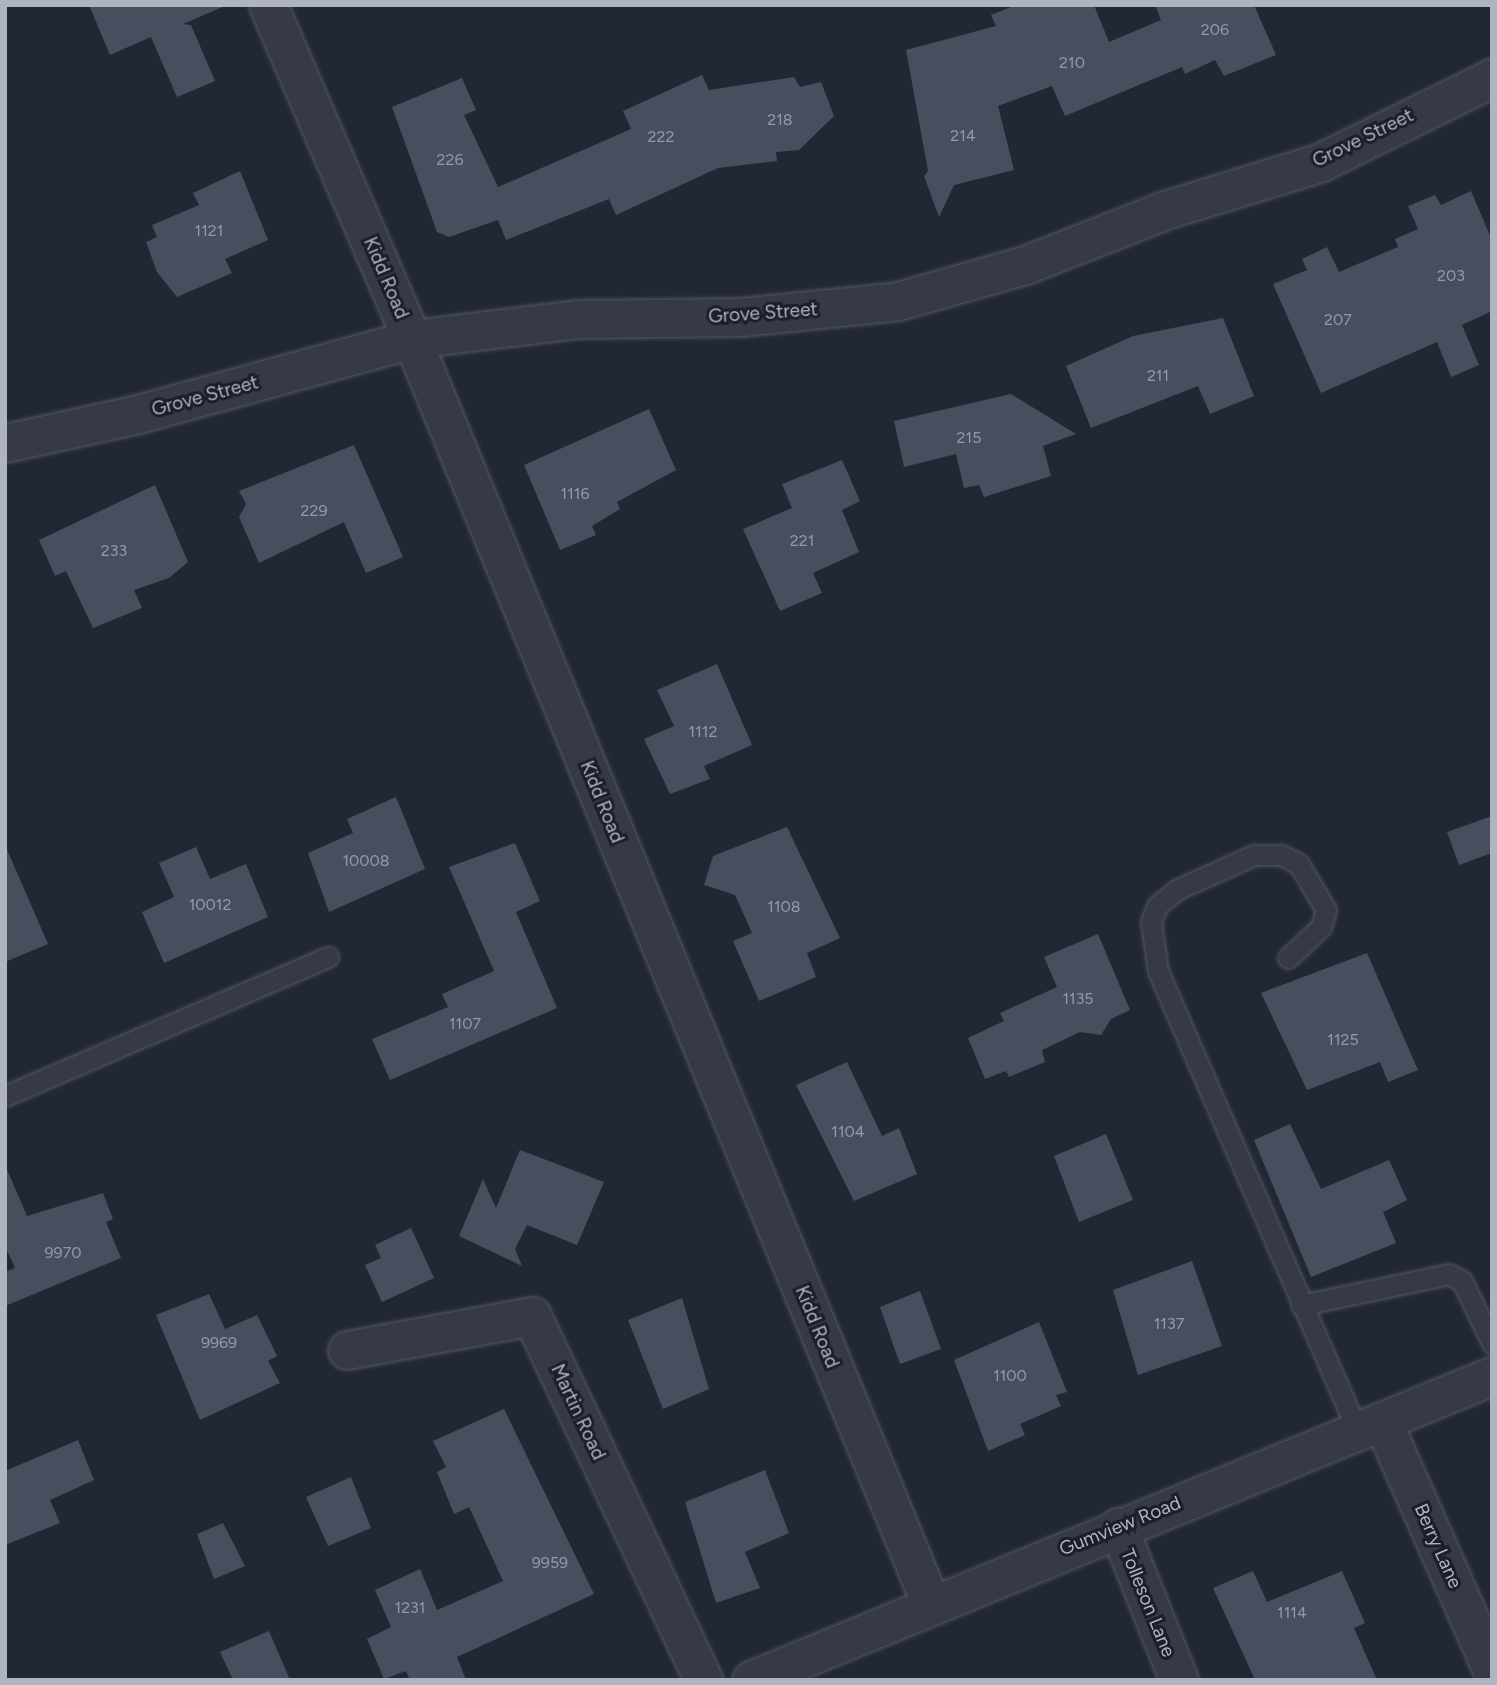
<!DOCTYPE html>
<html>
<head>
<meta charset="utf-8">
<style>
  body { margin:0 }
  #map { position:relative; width:1497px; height:1685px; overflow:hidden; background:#222833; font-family:Figtree,sans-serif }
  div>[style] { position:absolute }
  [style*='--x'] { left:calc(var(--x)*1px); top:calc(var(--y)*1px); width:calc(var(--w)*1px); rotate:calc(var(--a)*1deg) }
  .building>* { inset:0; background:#484e5d }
  .roads { filter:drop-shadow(0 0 2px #525762) drop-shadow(0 0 2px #525762) }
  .service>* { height:19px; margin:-9.5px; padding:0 9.5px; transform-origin:9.5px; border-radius:9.5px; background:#353a44 }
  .minor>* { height:37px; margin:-18.5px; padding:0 18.5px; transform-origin:18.5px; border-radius:18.5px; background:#353a44 }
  span { translate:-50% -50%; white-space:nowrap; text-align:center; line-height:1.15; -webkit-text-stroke:6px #1a1f29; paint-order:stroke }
  .number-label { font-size:16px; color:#959aa8 }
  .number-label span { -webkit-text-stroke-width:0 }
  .street-label { font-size:19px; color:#afb4c1 }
  .frame { position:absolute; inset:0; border:7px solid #afb4c1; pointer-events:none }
</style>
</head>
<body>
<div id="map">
  <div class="building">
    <i style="clip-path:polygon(89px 5px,227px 5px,183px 24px,191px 25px,215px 81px,177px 97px,151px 37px,110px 55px)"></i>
    <i style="clip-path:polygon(1016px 5px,1094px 5px,1109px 42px,1161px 20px,1155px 5px,1254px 5px,1276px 55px,1224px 76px,1215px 60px,1185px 74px,1182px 67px,1065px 116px,1052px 86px,998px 106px,1014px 170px,954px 185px,939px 217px,924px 176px,928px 171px,906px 50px,996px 26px,991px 15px)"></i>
    <i style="clip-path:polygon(702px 75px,709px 90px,794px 77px,800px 87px,821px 82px,834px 116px,799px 150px,776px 152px,777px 161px,718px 168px,616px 215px,609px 199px,506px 240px,498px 220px,449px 237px,437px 232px,392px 107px,462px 78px,476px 110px,464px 115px,498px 187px,631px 129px,623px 111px)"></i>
    <i style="clip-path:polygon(240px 171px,268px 240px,225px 259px,232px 273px,177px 297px,157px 272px,146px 242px,157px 237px,152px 225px,199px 205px,193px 193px)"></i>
    <i style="clip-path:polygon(1471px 191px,1492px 240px,1492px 311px,1462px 325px,1479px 365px,1451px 377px,1437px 342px,1321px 393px,1273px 284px,1307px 270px,1302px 259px,1327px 247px,1339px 272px,1398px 247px,1395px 239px,1418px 229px,1408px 206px,1435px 195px,1441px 205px)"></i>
    <i style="clip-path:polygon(1223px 318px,1254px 396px,1210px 414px,1198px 386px,1091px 428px,1066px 366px,1133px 336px)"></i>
    <i style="clip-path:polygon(1011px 394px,1076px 434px,1043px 446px,1051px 476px,984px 497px,979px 485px,964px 488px,956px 454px,904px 467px,894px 421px)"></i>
    <i style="clip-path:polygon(649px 409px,676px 470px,617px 502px,620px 509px,592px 526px,596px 535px,560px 550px,524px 465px)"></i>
    <i style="clip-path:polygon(354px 445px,403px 557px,366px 573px,344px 522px,259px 563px,239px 517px,246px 504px,239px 491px)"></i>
    <i style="clip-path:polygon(842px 460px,860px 501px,842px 510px,859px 552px,813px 573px,822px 593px,780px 611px,743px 529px,792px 508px,782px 484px)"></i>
    <i style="clip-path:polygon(155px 485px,188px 562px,169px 578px,134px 590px,142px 608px,93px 628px,66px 571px,55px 576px,39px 540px)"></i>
    <i style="clip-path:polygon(717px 664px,752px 745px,704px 766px,710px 779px,670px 794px,644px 739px,674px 726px,657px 690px)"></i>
    <i style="clip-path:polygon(396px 797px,425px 869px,329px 912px,308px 853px,353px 833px,347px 819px)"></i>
    <i style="clip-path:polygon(1492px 816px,1492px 853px,1459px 865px,1447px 832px)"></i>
    <i style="clip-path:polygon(787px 827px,840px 938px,807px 953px,816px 977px,759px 1001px,733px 941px,752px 933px,735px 895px,704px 885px,713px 856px)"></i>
    <i style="clip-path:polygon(515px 843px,540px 901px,516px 912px,557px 1008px,390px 1080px,372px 1039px,448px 1007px,442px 994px,494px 971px,449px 867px)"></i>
    <i style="clip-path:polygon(5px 845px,48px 944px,5px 962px)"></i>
    <i style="clip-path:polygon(196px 847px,210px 879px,246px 864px,268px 917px,164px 963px,142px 912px,174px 897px,159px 863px)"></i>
    <i style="clip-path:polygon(1098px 934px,1130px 1010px,1111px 1019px,1101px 1035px,1080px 1032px,1042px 1050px,1045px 1062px,1009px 1077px,1006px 1071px,985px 1079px,968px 1038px,1004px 1021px,1000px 1013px,1057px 987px,1044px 957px)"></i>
    <i style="clip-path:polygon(1367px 953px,1418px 1070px,1388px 1082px,1380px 1062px,1307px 1090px,1261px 993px)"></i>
    <i style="clip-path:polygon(847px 1062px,882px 1136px,899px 1128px,917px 1174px,854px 1201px,796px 1085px)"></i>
    <i style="clip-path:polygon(1290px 1124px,1321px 1189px,1389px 1160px,1407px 1200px,1383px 1212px,1396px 1243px,1311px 1277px,1254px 1140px)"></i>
    <i style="clip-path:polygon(1106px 1134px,1133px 1200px,1079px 1222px,1054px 1156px)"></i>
    <i style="clip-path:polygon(520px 1150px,604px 1182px,577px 1245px,527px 1225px,515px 1249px,522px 1266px,459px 1236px,483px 1179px,496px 1208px)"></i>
    <i style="clip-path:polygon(5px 1165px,27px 1216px,103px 1193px,113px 1219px,106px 1222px,121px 1258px,5px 1306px,5px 1272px,15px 1268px,5px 1246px)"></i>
    <i style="clip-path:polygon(411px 1228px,434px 1278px,382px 1302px,365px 1265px,381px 1258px,375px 1245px)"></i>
    <i style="clip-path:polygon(1192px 1261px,1222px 1346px,1138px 1375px,1113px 1290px)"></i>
    <i style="clip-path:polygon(920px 1291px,941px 1349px,900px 1364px,880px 1307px)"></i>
    <i style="clip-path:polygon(209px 1294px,225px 1329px,257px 1315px,277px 1356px,268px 1361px,280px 1383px,200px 1420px,156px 1315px)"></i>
    <i style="clip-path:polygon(682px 1298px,709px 1389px,663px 1409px,628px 1320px)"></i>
    <i style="clip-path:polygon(1039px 1322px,1067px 1392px,1056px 1395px,1061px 1406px,1020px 1424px,1025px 1435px,988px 1451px,954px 1360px)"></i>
    <i style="clip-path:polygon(504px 1409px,594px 1594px,457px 1657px,466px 1680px,410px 1680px,406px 1671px,384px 1679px,367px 1639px,391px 1627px,375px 1590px,420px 1569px,437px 1610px,503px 1581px,469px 1507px,454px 1514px,437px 1472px,446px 1467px,433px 1441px)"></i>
    <i style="clip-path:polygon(78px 1440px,94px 1480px,50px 1500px,60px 1523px,5px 1545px,5px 1471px)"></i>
    <i style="clip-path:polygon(765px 1470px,789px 1533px,745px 1552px,760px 1588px,716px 1603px,685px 1502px)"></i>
    <i style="clip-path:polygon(351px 1477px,371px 1528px,328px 1546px,306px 1497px)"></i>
    <i style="clip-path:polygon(223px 1523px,245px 1566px,214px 1579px,197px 1534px)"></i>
    <i style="clip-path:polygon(1253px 1571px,1267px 1602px,1342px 1571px,1365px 1623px,1354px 1628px,1377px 1680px,1255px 1680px,1213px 1588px)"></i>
    <i style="clip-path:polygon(269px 1631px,290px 1680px,233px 1680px,220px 1652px)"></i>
  </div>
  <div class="roads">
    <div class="service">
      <i style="--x:1288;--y:958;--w:45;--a:-43.2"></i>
      <i style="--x:1321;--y:927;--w:18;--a:-74"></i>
      <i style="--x:1326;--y:910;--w:53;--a:-120.4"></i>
      <i style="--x:1299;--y:864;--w:20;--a:-153"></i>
      <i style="--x:1281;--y:855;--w:27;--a:180"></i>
      <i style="--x:1254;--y:855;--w:83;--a:155.9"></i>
      <i style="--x:1178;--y:889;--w:27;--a:141"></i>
      <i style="--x:1157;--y:906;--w:17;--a:111"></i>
      <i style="--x:1151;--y:922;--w:49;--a:81.9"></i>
      <i style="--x:1158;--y:971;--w:503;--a:66.55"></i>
      <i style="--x:5;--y:1096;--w:352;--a:-23.3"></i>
      <i style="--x:1301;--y:1305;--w:151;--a:-11.8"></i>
      <i style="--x:1449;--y:1274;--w:15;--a:28"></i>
      <i style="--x:1462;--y:1281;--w:69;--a:64.2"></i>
    </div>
    <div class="minor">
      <i style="--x:268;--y:5;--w:364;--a:66.7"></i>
      <i style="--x:412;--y:339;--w:1365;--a:67.7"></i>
      <i style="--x:5;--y:443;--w:136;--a:-12.3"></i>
      <i style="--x:138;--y:414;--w:284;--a:-15.3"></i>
      <i style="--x:412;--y:339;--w:166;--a:-6.9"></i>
      <i style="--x:577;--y:319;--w:164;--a:-0.7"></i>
      <i style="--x:741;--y:317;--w:158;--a:-5.8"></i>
      <i style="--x:898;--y:301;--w:132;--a:-15.8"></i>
      <i style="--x:1025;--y:265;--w:150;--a:-21.4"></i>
      <i style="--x:1165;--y:210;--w:161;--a:-17"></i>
      <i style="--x:1319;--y:163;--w:193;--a:-26.2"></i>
      <i style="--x:347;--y:1350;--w:188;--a:-10.4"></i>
      <i style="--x:532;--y:1316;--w:402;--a:64.8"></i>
      <i style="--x:1383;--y:1423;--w:270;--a:66.2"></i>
      <i style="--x:1118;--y:1527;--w:165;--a:68.3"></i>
      <i style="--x:751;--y:1680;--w:801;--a:-22.31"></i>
    </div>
  </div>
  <div class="number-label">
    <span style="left:1215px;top:30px">206</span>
    <span style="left:1072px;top:63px">210</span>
    <span style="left:780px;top:120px">218</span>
    <span style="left:963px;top:136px">214</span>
    <span style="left:661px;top:137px">222</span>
    <span style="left:450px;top:160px">226</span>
    <span style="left:209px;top:231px">1121</span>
    <span style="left:1451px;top:276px">203</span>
    <span style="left:1338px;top:320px">207</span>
    <span style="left:1158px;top:376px">211</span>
    <span style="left:969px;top:438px">215</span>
    <span style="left:575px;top:494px">1116</span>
    <span style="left:314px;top:511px">229</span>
    <span style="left:802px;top:541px">221</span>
    <span style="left:114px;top:551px">233</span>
    <span style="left:703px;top:732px">1112</span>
    <span style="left:366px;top:861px">10008</span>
    <span style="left:210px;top:905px">10012</span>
    <span style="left:784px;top:907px">1108</span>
    <span style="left:1078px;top:999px">1135</span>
    <span style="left:465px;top:1024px">1107</span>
    <span style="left:1343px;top:1040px">1125</span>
    <span style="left:848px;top:1132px">1104</span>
    <span style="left:63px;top:1253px">9970</span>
    <span style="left:1169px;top:1324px">1137</span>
    <span style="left:219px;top:1343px">9969</span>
    <span style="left:1010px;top:1376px">1100</span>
    <span style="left:550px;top:1563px">9959</span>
    <span style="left:410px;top:1608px">1231</span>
    <span style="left:1292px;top:1613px">1114</span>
  </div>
  <div class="street-label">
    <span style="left:1363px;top:138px;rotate:-26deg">Grove Street</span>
    <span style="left:386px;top:278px;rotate:67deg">Kidd Road</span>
    <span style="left:763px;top:313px;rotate:-4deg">Grove Street</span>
    <span style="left:205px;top:396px;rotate:-15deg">Grove Street</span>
    <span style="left:602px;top:802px;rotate:68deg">Kidd Road</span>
    <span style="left:817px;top:1327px;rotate:68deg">Kidd Road</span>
    <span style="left:578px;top:1412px;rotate:65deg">Martin Road</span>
    <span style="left:1120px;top:1526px;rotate:-22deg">Gumview Road</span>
    <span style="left:1438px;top:1546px;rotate:66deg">Berry Lane</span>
    <span style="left:1148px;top:1603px;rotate:68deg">Tolleson Lane</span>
  </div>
  <div class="frame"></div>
</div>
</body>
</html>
